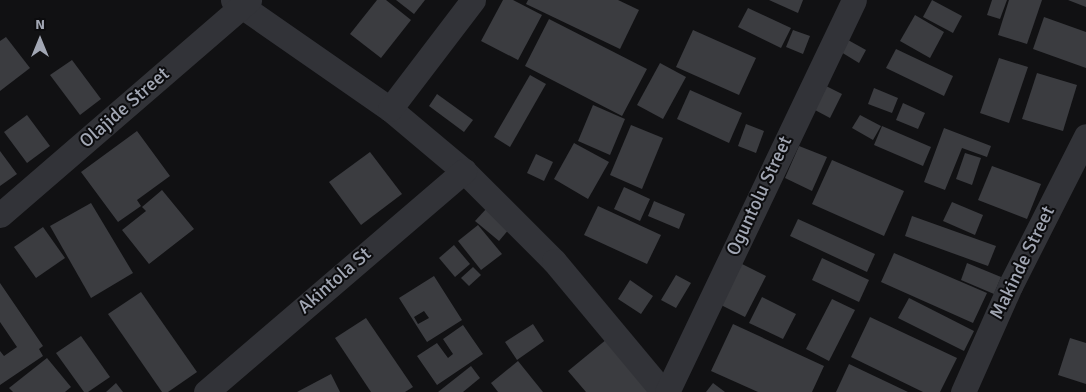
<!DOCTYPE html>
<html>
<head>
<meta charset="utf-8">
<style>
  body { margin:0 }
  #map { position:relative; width:1086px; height:392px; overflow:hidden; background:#111113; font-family:Signika,sans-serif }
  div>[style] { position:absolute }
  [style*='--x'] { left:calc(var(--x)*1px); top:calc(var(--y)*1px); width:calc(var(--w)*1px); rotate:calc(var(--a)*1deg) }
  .building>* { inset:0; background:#3b3c40 }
  .minor>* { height:25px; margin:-12.5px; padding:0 12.5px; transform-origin:12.5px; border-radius:12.5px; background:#323338 }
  span { translate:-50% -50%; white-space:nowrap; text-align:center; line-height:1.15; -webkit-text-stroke:4px #0c0c0e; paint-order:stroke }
  .street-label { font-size:19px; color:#a2a7b4 }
  .north { position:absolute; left:15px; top:15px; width:50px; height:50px; -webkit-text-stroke:4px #0c0c0e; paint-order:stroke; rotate:0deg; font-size:14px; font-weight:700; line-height:20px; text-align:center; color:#a2a7b4 }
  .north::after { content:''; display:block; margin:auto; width:18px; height:22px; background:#a2a7b4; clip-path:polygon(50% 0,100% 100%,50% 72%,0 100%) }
</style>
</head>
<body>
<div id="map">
  <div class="building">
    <i style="clip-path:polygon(377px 0,386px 0,411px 20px,381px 58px,350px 34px)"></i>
    <i style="clip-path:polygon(396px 0,425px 0,414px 14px)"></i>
    <i style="clip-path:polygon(503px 0,513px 0,542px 15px,518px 60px,481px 41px)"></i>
    <i style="clip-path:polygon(528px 0,618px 0,639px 10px,620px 49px,526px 4px)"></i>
    <i style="clip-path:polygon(769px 0,803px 0,798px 13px)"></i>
    <i style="clip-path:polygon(932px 0,962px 16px,953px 33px,923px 17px)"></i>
    <i style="clip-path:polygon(992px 0,1007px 0,1000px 19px,987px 15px)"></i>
    <i style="clip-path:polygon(1009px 0,1042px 0,1027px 44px,998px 35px)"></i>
    <i style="clip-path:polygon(1068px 0,1086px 0,1086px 7px)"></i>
    <i style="clip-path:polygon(748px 8px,791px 28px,781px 48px,738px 27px)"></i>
    <i style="clip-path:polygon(915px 15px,944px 32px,930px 58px,900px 41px)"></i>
    <i style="clip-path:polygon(1044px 17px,1086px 32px,1086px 68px,1033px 49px)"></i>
    <i style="clip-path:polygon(549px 19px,647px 69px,622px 116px,525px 66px)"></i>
    <i style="clip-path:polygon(693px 30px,756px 58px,739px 95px,676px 67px)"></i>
    <i style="clip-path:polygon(793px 30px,810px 36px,803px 54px,786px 47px)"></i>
    <i style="clip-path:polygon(6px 37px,30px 68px,0 91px,0 41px)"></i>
    <i style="clip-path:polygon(848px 40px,866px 50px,859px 63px,841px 52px)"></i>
    <i style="clip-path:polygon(896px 49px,953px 76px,944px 96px,886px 68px)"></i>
    <i style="clip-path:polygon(999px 58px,1028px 67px,1009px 123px,980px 113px)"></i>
    <i style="clip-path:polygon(72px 60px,101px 99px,80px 115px,50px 75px)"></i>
    <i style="clip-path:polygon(660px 63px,686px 77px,663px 119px,637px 105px)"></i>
    <i style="clip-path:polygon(1037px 73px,1077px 85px,1063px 131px,1022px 119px)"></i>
    <i style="clip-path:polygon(530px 75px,546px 84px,510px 147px,494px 137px)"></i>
    <i style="clip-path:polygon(826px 86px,842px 94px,830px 118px,815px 110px)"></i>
    <i style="clip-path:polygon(874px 88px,898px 98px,892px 113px,868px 104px)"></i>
    <i style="clip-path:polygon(690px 90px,742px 113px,729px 143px,677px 119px)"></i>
    <i style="clip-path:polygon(437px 94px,473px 120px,464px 132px,429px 106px)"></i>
    <i style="clip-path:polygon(903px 103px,925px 113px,918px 129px,896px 120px)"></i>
    <i style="clip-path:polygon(593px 105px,625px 119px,610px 155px,578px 141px)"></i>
    <i style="clip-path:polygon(27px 115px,50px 146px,27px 163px,4px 132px)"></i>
    <i style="clip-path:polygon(860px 115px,881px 126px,873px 140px,852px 128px)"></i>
    <i style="clip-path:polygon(746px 124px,764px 131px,756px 153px,738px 146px)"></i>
    <i style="clip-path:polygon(631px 125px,663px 138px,642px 189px,610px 175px)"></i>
    <i style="clip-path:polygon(882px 126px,931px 147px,923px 166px,874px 145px)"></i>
    <i style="clip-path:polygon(944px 128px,991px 146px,987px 157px,962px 148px,945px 190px,924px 182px)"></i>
    <i style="clip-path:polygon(137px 131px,170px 176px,137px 200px,141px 206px,118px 222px,81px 172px)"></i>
    <i style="clip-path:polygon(574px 143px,609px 162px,588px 199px,554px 179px)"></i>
    <i style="clip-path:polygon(799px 146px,827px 157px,812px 191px,785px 178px)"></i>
    <i style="clip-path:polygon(0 151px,17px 174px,0 186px)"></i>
    <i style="clip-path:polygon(370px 152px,402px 194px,361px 225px,329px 182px)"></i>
    <i style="clip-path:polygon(965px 153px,981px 158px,972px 185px,956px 179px)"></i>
    <i style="clip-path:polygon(536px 154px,553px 162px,544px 181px,527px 173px)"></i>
    <i style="clip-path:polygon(832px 160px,904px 191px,884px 236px,812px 204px)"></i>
    <i style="clip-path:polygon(992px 166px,1041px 184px,1027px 219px,978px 200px)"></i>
    <i style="clip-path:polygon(624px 187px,650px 199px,640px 221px,614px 209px)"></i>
    <i style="clip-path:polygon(162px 190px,194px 229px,149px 264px,122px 230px,146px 211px,142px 207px)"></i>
    <i style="clip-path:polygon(654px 201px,685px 214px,679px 229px,648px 216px)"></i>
    <i style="clip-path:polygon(952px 202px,983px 215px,975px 235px,943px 221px)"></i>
    <i style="clip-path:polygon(91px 203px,133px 273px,91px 298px,50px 226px)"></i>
    <i style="clip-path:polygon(598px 206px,661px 235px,647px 264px,584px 235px)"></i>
    <i style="clip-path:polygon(487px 208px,510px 228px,499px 241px,475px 221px)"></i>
    <i style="clip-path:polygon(912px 216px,996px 246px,988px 266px,905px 236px)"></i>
    <i style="clip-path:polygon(798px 219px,875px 254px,867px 272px,790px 236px)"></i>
    <i style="clip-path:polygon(478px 225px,502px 254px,481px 270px,458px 241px)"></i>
    <i style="clip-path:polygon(43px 227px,65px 258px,36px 278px,14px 247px)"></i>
    <i style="clip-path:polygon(454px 245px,470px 264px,455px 277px,439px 258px)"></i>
    <i style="clip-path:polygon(894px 253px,987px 293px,973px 323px,881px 282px)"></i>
    <i style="clip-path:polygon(822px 258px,869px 280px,859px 302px,812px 280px)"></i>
    <i style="clip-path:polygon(736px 261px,766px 276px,745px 317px,715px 302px)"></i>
    <i style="clip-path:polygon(967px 263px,1001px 277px,994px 294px,961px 280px)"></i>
    <i style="clip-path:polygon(473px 267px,481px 275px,469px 286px,461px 278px)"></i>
    <i style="clip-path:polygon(676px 275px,691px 283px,676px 308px,661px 300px)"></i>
    <i style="clip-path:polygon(evenodd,434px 276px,462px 320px,427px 342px,399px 298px,434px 276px,424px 311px,429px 318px,418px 324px,414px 317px,424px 311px)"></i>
    <i style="clip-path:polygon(630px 280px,653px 296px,641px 314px,618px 299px)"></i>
    <i style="clip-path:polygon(0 283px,43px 346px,39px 349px,43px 356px,0 385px,0 351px,4px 356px,17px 347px,0 322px)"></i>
    <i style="clip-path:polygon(141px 292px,197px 372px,168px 392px,162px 392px,108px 314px)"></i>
    <i style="clip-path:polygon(762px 297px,796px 314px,783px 339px,749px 323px)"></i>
    <i style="clip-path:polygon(909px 298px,974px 331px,964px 351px,898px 318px)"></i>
    <i style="clip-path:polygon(832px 299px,855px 310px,829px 361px,806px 349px)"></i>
    <i style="clip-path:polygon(870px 317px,957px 358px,940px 392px,923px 392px,851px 357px)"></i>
    <i style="clip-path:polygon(366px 318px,413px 387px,405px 392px,371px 392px,335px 338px)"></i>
    <i style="clip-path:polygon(533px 324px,544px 341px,517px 360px,505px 342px)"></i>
    <i style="clip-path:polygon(733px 324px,824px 366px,812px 392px,758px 392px,711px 371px)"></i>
    <i style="clip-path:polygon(463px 325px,483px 354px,437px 385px,417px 356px,437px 343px,448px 358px,453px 354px,443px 339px)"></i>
    <i style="clip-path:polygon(81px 336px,110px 377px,88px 392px,84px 392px,56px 353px)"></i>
    <i style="clip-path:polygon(1070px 338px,1086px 343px,1086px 384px,1058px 375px)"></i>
    <i style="clip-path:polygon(607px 339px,650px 392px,586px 392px,568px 371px)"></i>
    <i style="clip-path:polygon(47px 358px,71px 387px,65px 392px,13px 392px,9px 388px)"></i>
    <i style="clip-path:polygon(518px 361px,543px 392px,498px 392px,491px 383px)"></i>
    <i style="clip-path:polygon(849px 364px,908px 392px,836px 392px)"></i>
    <i style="clip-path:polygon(471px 366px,480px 378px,463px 392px,438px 392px)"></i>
    <i style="clip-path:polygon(331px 374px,340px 392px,297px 392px)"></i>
    <i style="clip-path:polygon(116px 383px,123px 392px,106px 392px)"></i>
    <i style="clip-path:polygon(713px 383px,725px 392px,706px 392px)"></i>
  </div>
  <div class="minor">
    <i style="--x:233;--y:0;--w:191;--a:34.8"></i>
    <i style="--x:390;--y:109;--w:97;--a:40"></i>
    <i style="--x:464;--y:171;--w:127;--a:45"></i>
    <i style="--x:554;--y:261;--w:170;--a:50.2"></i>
    <i style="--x:390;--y:109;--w:137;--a:-52.7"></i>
    <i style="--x:0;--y:215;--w:329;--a:-40.8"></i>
    <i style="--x:206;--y:392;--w:340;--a:-40.6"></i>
    <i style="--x:667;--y:392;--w:434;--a:-64.5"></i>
    <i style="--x:963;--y:392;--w:116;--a:-66.1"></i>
    <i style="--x:1010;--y:286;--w:168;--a:-63.1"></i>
  </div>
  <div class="street-label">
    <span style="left:125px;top:108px;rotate:-41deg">Olajide Street</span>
    <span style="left:760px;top:196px;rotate:-65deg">Oguntolu Street</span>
    <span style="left:1023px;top:263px;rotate:-64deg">Makinde Street</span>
    <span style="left:335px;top:281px;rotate:-41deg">Akintola St</span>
  </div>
  <div class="north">N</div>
</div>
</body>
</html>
